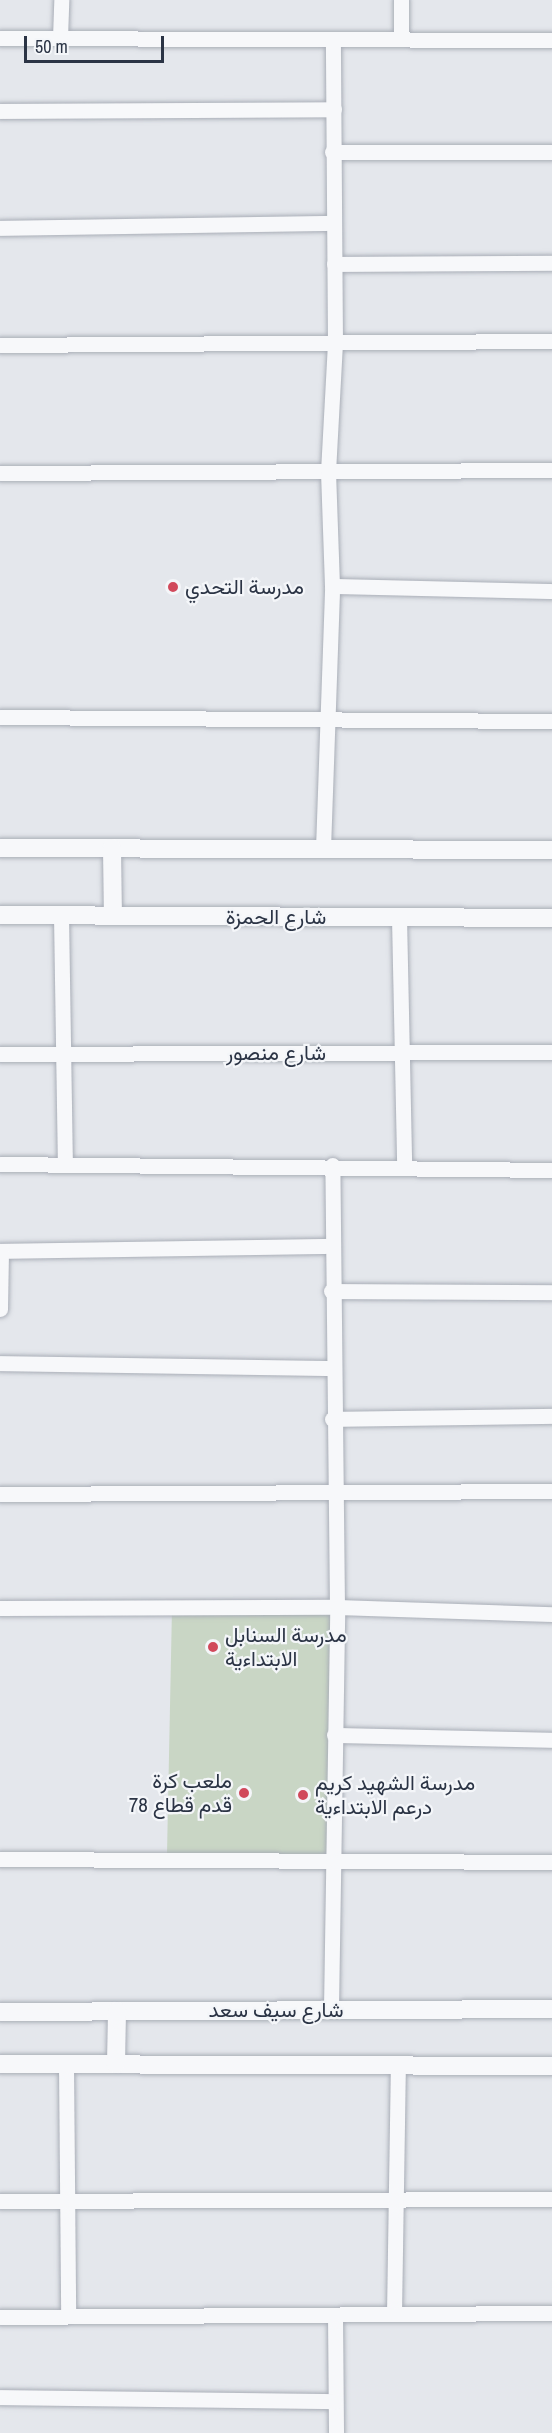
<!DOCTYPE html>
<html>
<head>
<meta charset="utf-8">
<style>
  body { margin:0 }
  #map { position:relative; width:552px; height:2433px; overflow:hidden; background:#e4e7ec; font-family:"Archivo Narrow",Vazirmatn,sans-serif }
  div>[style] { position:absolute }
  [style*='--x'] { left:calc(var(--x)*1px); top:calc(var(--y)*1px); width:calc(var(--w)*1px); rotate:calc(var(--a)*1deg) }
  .green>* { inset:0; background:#c9d6c5 }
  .roads { filter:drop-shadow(0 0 2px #a9aeb7) drop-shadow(0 0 2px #a9aeb7) }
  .minor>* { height:15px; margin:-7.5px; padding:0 7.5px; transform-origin:7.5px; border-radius:7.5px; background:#f7f8fa }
  .tertiary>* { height:18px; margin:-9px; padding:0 9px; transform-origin:9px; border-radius:9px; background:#f7f8fa }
  .dots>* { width:16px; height:16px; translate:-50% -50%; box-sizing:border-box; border:3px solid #f4f6f9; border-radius:50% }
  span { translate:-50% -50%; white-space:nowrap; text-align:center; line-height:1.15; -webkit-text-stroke:4.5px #f4f6f9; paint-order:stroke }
  .poi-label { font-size:21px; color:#2b3445 }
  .left { translate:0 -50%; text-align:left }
  .right { translate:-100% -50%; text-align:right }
  .street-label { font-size:21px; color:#2b3445 }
  .scale { position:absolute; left:24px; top:36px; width:140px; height:27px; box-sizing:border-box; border:3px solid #2b3445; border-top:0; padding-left:8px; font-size:18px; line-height:21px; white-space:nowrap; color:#2b3445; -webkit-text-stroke:4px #f4f6f9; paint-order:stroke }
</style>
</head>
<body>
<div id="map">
  <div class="green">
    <i style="clip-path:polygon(337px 1607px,332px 1860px,167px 1854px,172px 1608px)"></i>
  </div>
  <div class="roads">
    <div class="minor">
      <i style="--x:0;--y:38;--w:552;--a:0.21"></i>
      <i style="--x:60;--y:38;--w:38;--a:-88"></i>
      <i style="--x:401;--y:39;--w:39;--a:-90"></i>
      <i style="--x:0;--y:111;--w:334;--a:-0.3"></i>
      <i style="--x:332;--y:152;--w:220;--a:0"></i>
      <i style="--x:0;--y:228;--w:332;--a:-0.9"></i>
      <i style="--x:334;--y:264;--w:218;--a:-0.3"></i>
      <i style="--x:0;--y:345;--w:552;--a:-0.42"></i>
      <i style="--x:0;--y:473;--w:552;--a:-0.31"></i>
      <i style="--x:332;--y:586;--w:220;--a:1.3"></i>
      <i style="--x:0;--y:717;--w:552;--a:0.42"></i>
      <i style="--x:323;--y:849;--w:263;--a:-88"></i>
      <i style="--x:332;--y:586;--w:114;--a:-92"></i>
      <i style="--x:328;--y:472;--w:129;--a:-86.9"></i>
      <i style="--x:335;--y:343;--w:304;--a:-90.4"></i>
      <i style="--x:61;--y:915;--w:249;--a:89.1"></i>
      <i style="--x:399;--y:917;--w:249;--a:88.8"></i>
      <i style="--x:0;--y:1054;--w:552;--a:-0.21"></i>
      <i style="--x:0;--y:1164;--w:552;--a:0.62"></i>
      <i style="--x:0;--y:1251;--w:331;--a:-0.9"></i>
      <i style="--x:331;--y:1291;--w:221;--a:0.3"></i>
      <i style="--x:0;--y:1309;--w:58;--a:-89"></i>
      <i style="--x:0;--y:1363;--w:334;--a:0.9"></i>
      <i style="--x:332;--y:1419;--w:220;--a:-0.8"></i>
      <i style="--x:0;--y:1494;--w:552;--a:-0.31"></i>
      <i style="--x:0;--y:1608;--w:337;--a:-0.2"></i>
      <i style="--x:337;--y:1607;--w:215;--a:1.9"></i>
      <i style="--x:334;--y:1735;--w:218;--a:1.3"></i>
      <i style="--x:0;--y:1859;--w:552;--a:0.31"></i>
      <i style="--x:331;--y:2009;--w:402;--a:-89.1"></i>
      <i style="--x:337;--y:1607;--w:442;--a:-90.6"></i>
      <i style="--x:66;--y:2064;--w:252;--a:89.5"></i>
      <i style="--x:0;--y:2201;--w:552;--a:-0.21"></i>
      <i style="--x:394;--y:2314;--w:249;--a:-89.1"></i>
      <i style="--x:335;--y:2315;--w:118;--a:89.5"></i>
      <i style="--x:0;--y:2317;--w:552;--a:-0.42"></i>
      <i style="--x:0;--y:2397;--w:335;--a:0.7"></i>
    </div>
    <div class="tertiary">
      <i style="--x:0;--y:848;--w:552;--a:0.21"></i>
      <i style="--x:112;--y:848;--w:68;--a:89.2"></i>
      <i style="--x:0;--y:915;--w:552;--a:0.31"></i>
      <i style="--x:0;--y:2012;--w:552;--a:-0.31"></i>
      <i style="--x:0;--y:2064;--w:552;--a:0.21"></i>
      <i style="--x:116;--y:2064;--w:53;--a:-88.9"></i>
    </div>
  </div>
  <div class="dots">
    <i style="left:173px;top:587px;background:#d1495b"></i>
    <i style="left:213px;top:1647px;background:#d1495b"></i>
    <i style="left:244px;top:1793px;background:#d1495b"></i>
    <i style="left:303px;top:1795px;background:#d1495b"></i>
  </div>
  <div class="poi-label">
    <span class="left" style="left:185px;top:587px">مدرسة التحدي</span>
    <span class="left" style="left:225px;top:1647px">مدرسة السنابل<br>الابتداءية</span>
    <span class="right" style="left:232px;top:1793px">ملعب كرة<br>قدم قطاع 78</span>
    <span class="left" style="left:315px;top:1795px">مدرسة الشهيد كريم<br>درعم الابتداءية</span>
  </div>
  <div class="street-label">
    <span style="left:276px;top:917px">شارع الحمزة</span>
    <span style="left:276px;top:1053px">شارع منصور</span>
    <span style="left:276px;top:2010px">شارع سيف سعد</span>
  </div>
  <div class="scale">50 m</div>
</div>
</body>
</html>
